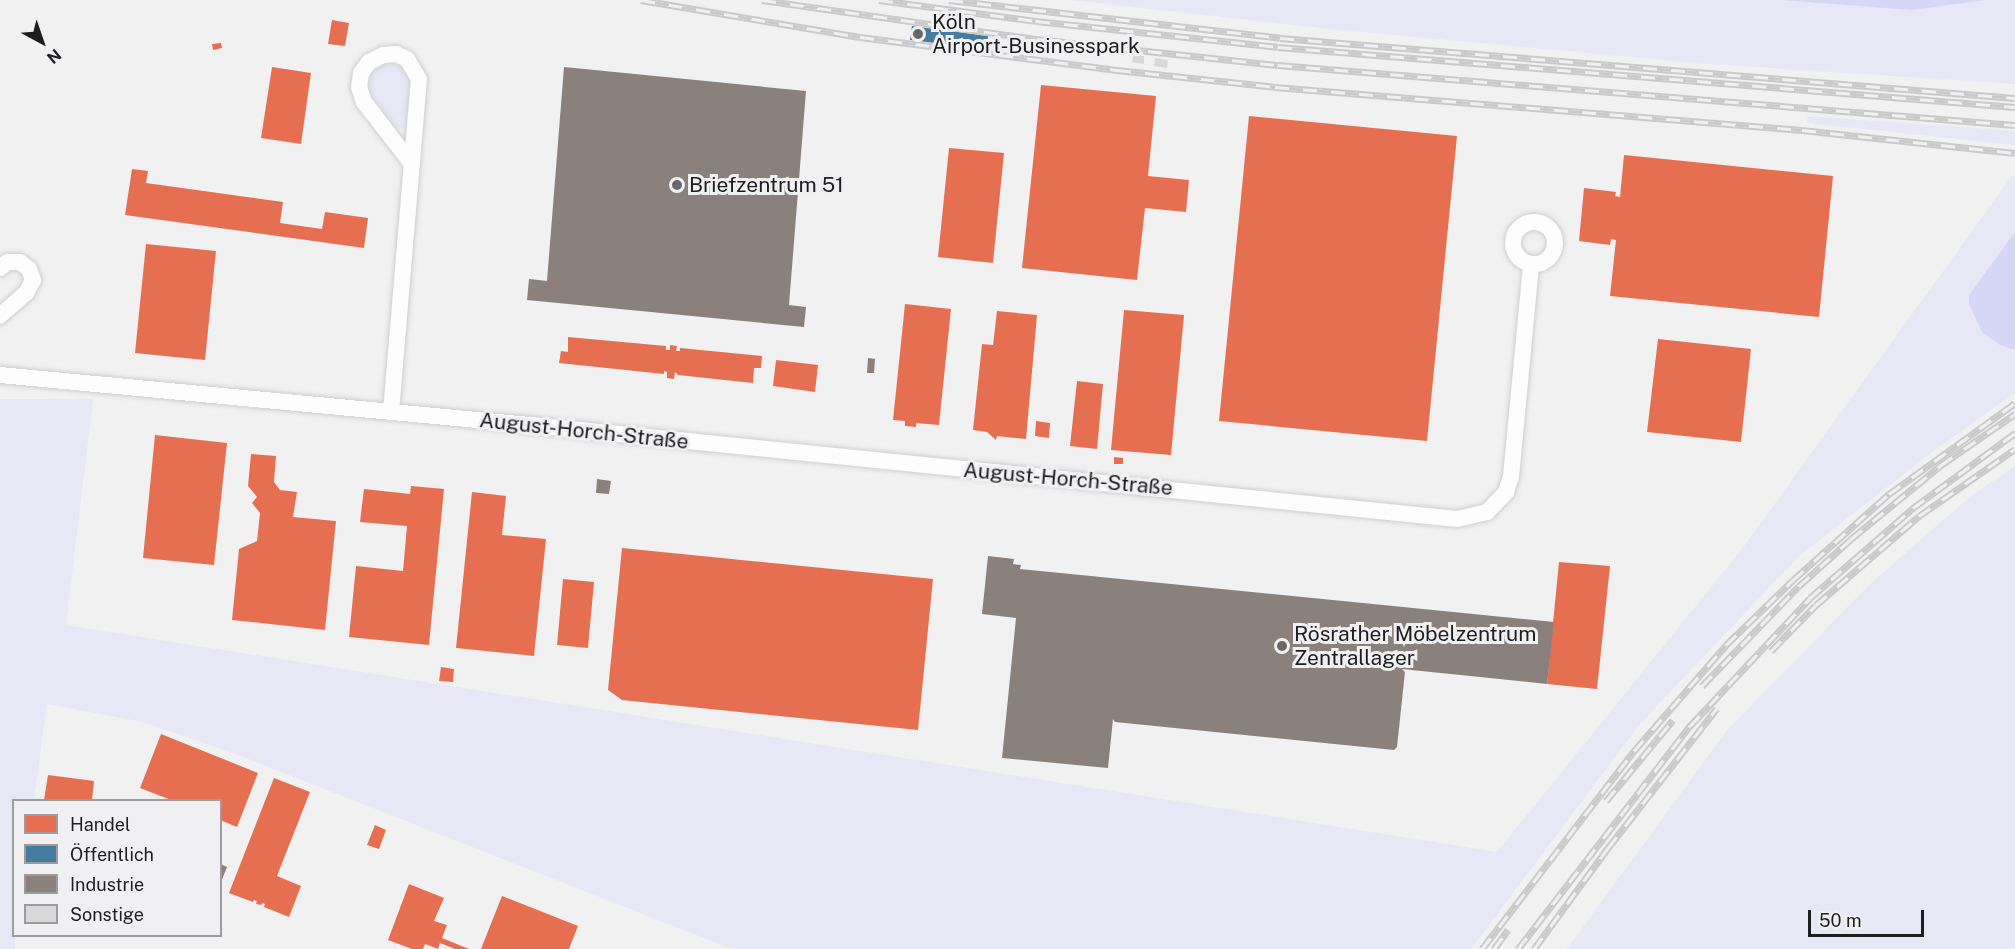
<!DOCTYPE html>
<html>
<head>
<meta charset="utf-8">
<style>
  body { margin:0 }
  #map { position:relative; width:2015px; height:949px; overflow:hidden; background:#f1f1f2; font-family:"Public Sans",sans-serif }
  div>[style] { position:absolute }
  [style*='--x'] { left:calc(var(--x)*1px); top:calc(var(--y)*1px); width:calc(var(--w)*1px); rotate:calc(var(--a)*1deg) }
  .green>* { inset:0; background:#e7e7f6 }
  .water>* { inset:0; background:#d6d6f6 }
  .shops>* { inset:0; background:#e76f51 }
  .public>* { inset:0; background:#457b9d }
  .industry>* { inset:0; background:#8a817c }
  .building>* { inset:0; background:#d7d8d7 }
  .roads { filter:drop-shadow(0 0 2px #cfcfd0) drop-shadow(0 0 2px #cfcfd0) }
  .minor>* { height:16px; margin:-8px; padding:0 8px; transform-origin:8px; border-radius:8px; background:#fdfdfd }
  .minor>.ring { margin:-8px; padding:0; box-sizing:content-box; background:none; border:16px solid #fdfdfd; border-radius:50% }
  .rail>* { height:7px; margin-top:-3.5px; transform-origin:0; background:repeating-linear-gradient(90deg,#f0f0f3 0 14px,#cacacb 0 28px); box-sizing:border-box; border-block:2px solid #cacacb }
  .dots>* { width:16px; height:16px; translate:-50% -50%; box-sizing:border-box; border:3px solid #f0f0f3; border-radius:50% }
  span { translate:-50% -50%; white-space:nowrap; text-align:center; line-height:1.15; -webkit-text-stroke:6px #f0f0f3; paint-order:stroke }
  .poi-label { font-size:21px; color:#1e1e1f }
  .left { translate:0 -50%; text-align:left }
  .street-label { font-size:21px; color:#1e1e1f }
  .legend { position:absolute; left:12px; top:799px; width:210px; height:138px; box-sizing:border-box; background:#f0f0f3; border:2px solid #9c9c9e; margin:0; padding:8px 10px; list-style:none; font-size:18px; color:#1e1e1f }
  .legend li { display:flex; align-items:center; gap:12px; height:30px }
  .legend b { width:30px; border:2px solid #9c9c9e }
  .north { position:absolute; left:12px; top:12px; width:60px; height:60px; -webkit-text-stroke:4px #f0f0f3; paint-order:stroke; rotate:140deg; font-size:16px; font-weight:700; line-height:24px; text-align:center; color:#1e1e1f }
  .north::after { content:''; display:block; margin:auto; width:21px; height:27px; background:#1e1e1f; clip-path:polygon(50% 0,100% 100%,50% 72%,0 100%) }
  .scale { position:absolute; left:1808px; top:910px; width:116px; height:27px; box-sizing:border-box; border:3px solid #1e1e1f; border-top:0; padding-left:8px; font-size:18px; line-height:21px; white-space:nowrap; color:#1e1e1f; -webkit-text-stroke:4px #f0f0f3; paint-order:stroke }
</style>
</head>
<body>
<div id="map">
  <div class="green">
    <i style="clip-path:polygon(1071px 0,2015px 0,2015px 84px,1696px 63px,1330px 29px)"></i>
    <i style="clip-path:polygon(390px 64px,403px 68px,410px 78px,408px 124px,403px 129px,396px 127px,369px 93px,371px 74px,380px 66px)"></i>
    <i style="clip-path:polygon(1808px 116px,2015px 131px,2015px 145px,1807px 123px)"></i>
    <i style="clip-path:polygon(2012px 176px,2015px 176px,2015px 393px,1931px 453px,1800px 555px,1638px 726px,1471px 949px,732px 949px,233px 753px,143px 722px,47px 704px,34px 800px,14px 800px,15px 949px,0 949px,0 399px,93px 399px,66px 625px,1497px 852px,1742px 549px)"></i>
    <i style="clip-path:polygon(2015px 466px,2015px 949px,1567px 949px,1728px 729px,1870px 584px,1971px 496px)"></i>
  </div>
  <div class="water">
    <i style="clip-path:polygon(1781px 0,1985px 0,1912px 10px)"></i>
    <i style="clip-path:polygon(2015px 232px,2015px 350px,2000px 345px,1982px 332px,1969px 304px,1969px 295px)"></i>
  </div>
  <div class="shops">
    <i style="clip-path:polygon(332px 20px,349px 23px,345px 46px,328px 44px)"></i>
    <i style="clip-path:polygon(221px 43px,222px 48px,213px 50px,212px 44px)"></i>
    <i style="clip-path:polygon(272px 67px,311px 73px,301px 144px,261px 138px)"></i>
    <i style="clip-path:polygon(1041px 85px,1156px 96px,1148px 176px,1189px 180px,1186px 212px,1145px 208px,1137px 280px,1022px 268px)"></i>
    <i style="clip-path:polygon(1249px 116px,1457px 136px,1427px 441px,1219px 421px)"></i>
    <i style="clip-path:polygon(949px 148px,1004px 153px,993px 263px,938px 257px)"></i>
    <i style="clip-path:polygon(1624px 155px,1833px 176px,1819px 317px,1610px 296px,1616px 240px,1611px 239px,1610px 245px,1579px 241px,1584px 188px,1616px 192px,1615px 196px,1620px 197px)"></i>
    <i style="clip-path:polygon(132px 169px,148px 171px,146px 183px,283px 202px,280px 223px,322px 229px,325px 212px,368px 218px,364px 248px,125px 215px)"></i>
    <i style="clip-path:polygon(146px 244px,216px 251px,205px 360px,135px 353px)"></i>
    <i style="clip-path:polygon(905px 304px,951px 309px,939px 425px,916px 423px,916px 427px,905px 426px,905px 421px,893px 420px)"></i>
    <i style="clip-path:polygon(1124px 310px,1184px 315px,1171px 455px,1111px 450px)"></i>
    <i style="clip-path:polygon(997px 311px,1037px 315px,1026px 439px,997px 436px,996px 440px,987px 432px,973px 430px,982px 344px,993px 345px)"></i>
    <i style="clip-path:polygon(568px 337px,666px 346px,666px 350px,670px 350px,670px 345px,677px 346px,676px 351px,680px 351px,680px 348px,762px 356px,761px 368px,754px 368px,753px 383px,678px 375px,675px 372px,674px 379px,667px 378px,667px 372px,664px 371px,664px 374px,559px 363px,561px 351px,568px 352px)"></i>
    <i style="clip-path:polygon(1658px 339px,1751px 349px,1741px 442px,1647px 432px)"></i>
    <i style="clip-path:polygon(776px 360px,818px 365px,815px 392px,773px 386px)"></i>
    <i style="clip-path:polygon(1077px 381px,1103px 384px,1097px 449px,1070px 446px)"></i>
    <i style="clip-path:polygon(1036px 421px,1050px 423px,1049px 438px,1035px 436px)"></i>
    <i style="clip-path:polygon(155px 435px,227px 443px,214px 565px,143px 558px)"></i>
    <i style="clip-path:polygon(251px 454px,276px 456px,274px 482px,280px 490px,297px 492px,293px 517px,336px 521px,325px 630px,232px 620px,239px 549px,257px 541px,260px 513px,252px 503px,257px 497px,248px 486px)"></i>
    <i style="clip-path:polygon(1114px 457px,1123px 458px,1123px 464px,1114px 464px)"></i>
    <i style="clip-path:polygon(411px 486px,444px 489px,429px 645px,349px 637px,356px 566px,403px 571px,407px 526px,360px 522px,364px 489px,410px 494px)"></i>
    <i style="clip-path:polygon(472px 492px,506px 496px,502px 535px,546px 539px,534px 656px,456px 648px)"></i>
    <i style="clip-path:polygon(622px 548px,933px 579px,918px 730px,622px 700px,608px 690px)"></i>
    <i style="clip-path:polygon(1559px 562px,1610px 566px,1597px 689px,1547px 684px)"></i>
    <i style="clip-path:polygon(563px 579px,594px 582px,588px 648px,557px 645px)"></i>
    <i style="clip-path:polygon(441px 667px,454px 669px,453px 682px,439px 681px)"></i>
    <i style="clip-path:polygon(161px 734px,258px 773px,237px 827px,220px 820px,220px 800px,171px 800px,140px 788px)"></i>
    <i style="clip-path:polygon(48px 775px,94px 781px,92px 800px,44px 800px)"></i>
    <i style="clip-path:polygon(274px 778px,310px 792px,277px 876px,301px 886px,289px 917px,264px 907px,265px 904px,262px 903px,261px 905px,256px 904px,257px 901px,254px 900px,253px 902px,229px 893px)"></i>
    <i style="clip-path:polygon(375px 825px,386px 830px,379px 849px,367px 845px)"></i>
    <i style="clip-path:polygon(409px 884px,444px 898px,434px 921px,447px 925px,442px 938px,469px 949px,455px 949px,440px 943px,438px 949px,425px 944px,423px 949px,412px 949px,388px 940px)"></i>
    <i style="clip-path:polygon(502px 896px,578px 926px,569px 949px,481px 949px)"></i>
  </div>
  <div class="public">
    <i style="clip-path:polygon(912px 26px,988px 36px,986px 49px,910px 40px)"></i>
  </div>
  <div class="industry">
    <i style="clip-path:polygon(564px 67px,806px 91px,789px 305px,806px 307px,804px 327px,527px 300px,529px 279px,547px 281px)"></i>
    <i style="clip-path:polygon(868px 358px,875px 359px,874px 373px,867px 373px)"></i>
    <i style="clip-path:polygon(597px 479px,611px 481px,609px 494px,596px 493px)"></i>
    <i style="clip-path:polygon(988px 556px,1014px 559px,1013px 564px,1021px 565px,1020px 569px,1554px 622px,1547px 684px,1402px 669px,1405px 672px,1397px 747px,1394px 750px,1115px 722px,1113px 719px,1108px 768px,1002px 758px,1016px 618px,982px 614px)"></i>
    <i style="clip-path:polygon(220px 864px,227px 867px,221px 882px,220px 882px)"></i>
  </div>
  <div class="building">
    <i style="clip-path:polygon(1133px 55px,1144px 56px,1144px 64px,1132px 62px)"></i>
    <i style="clip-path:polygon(1155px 58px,1168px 60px,1167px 68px,1154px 66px)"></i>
  </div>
  <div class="roads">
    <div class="minor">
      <i class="ring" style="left:1513px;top:222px;width:26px;height:26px"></i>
      <i style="--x:0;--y:268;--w:10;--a:-37"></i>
      <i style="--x:8;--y:262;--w:12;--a:0"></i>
      <i style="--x:20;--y:262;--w:11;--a:38"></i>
      <i style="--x:29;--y:269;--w:12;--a:70"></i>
      <i style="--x:33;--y:280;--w:15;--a:118"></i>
      <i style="--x:26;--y:293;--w:35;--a:139"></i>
      <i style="--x:0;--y:375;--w:532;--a:5.39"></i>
      <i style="--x:530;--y:425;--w:932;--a:5.79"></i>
      <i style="--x:1457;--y:519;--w:31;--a:-13"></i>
      <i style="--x:1487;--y:512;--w:28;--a:-46"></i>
      <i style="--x:1506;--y:492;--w:16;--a:-72"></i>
      <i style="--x:1511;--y:477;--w:214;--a:-84.6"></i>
      <i style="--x:391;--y:412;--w:334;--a:-85.2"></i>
      <i style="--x:419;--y:79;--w:23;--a:-121"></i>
      <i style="--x:407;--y:59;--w:12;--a:-156"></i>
      <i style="--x:396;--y:54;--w:13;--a:176"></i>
      <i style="--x:383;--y:55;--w:16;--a:153"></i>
      <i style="--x:369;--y:62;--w:14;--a:126"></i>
      <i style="--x:361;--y:73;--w:14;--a:98"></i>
      <i style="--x:359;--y:87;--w:16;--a:72"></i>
      <i style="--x:364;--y:102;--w:78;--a:52.3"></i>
    </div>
  </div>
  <div class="rail">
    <i style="--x:641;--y:0;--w:222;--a:9.6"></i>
    <i style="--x:860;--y:37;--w:259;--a:7.3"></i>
    <i style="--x:1117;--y:70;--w:159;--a:6.1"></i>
    <i style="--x:1275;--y:87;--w:529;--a:4.66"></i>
    <i style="--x:1802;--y:130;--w:214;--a:6.2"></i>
    <i style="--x:762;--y:0;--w:278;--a:8.1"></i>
    <i style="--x:1037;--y:39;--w:242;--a:6.2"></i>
    <i style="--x:1278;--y:65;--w:739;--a:4.65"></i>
    <i style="--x:879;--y:0;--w:158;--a:7.6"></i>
    <i style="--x:1036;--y:21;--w:243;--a:6.1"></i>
    <i style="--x:1278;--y:47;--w:739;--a:4.65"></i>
    <i style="--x:949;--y:0;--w:333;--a:6.5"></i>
    <i style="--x:1280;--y:38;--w:737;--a:4.67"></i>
    <i style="--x:1771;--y:651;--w:64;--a:-45.6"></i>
    <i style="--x:1816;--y:605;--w:136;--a:-40.8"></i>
    <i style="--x:1919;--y:516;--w:117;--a:-34.9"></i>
    <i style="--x:1702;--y:686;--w:139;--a:-45.9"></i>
    <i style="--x:1799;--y:586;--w:70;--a:-42.1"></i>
    <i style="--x:1851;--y:539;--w:117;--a:-39.4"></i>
    <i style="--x:1941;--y:465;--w:90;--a:-34.6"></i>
    <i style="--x:1606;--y:801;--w:105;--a:-50.4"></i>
    <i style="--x:1482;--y:949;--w:250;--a:-52.5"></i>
    <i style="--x:1634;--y:751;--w:140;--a:-49"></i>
    <i style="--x:1726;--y:645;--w:93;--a:-44.1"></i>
    <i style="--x:1793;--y:580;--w:129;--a:-41.9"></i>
    <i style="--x:1889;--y:494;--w:155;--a:-35.8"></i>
    <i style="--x:1494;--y:949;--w:24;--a:-54"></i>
    <i style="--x:1518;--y:949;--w:282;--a:-52.4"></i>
    <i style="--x:1690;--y:726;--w:175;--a:-46.8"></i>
    <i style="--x:1810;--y:598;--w:137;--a:-41.1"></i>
    <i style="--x:1913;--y:508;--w:127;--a:-36.3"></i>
    <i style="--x:1534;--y:949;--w:125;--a:-53.8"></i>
    <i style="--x:1608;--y:848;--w:177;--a:-52.1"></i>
  </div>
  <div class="dots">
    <i style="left:918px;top:34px;background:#686869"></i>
    <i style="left:677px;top:185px;background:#686869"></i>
    <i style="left:1282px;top:646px;background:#686869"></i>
  </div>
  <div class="poi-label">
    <span class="left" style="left:932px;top:34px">Köln<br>Airport-Businesspark</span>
    <span class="left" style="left:689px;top:185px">Briefzentrum 51</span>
    <span class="left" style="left:1294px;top:646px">Rösrather Möbelzentrum<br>Zentrallager</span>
  </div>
  <div class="street-label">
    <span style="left:584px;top:431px;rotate:6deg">August-Horch-Straße</span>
    <span style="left:1068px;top:479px;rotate:5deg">August-Horch-Straße</span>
  </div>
  <ul class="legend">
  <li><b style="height:16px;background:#e76f51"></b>Handel</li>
  <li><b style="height:16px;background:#457b9d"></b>Öffentlich</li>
  <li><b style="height:16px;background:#8a817c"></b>Industrie</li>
  <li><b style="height:16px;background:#d7d8d7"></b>Sonstige</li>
  </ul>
  <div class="north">N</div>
  <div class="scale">50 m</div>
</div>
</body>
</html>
